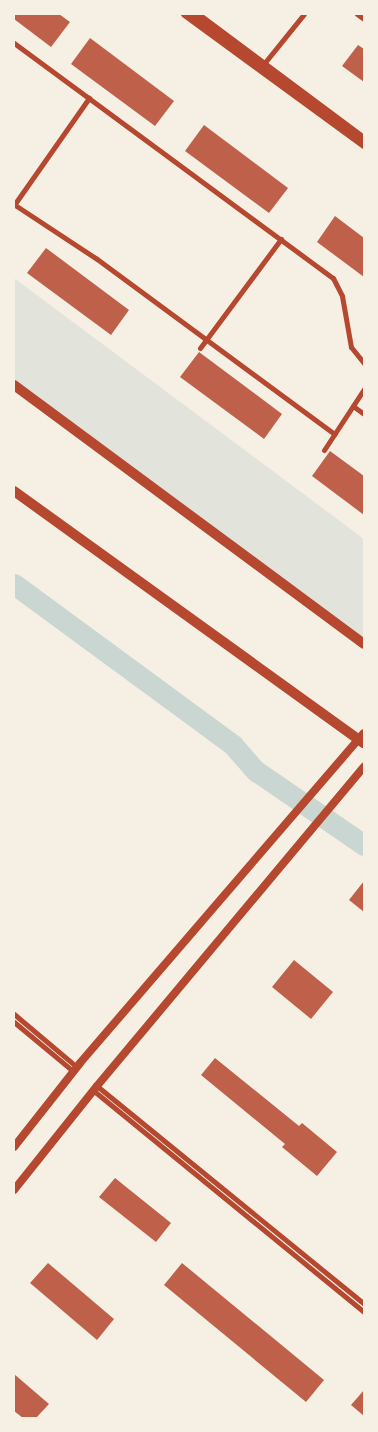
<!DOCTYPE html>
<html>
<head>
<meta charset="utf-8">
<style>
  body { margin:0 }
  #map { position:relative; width:378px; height:1432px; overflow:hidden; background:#f6efe4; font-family:Figtree,sans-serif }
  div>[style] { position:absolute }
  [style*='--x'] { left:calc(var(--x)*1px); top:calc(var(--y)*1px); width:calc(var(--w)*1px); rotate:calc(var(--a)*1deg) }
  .green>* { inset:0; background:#e2e4dc }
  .river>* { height:21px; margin:-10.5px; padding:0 10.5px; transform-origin:10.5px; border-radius:10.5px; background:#c9d6d2 }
  .building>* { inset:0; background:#bf614a }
  .minor>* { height:5px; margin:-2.5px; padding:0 2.5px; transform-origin:2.5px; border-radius:2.5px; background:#b5482f }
  .tertiary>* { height:8px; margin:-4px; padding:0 4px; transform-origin:4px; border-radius:4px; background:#b5482f }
  .primary>* { height:10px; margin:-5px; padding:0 5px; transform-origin:5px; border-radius:5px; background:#b5482f }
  span { translate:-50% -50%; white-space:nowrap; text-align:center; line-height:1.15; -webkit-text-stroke:5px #f6efe4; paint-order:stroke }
  .frame { position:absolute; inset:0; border:15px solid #f6efe4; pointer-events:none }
</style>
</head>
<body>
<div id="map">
  <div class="green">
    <i style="clip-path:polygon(14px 278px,364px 539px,364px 639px,14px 381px)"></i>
  </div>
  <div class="river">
    <i style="--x:14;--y:584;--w:272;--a:36.3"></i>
    <i style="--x:233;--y:745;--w:35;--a:49"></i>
    <i style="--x:256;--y:771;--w:131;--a:34.4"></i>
  </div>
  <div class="building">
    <i style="clip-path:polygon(14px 14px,59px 14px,70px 22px,51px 47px,14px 19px)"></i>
    <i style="clip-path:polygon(90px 38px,174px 101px,155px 126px,71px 64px)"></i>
    <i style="clip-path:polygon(358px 45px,364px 49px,364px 82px,342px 66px)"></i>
    <i style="clip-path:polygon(204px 125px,288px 188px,269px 213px,185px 151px)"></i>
    <i style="clip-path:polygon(335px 216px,364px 238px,364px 277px,317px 242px)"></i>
    <i style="clip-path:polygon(46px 248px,129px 310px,111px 335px,27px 273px)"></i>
    <i style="clip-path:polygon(199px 352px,282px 414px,264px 439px,180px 377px)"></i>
    <i style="clip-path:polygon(330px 451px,364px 476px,364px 515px,312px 476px)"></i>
    <i style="clip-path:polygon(364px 881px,364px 912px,349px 900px)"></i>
    <i style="clip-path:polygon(294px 960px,333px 992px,311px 1019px,272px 987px)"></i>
    <i style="clip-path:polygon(215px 1058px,299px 1126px,302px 1123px,337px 1152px,317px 1176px,282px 1147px,285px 1144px,201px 1075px)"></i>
    <i style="clip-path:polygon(115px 1178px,171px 1223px,156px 1242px,99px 1197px)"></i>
    <i style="clip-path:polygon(48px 1263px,114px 1319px,97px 1340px,30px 1283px)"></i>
    <i style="clip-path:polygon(182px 1263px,324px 1380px,306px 1402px,164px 1285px)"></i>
    <i style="clip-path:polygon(14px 1374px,49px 1404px,36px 1418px,23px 1418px,14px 1411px)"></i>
    <i style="clip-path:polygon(364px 1390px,364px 1416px,351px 1405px)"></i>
  </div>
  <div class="minor">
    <i style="--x:357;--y:14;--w:9;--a:36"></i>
    <i style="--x:14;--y:43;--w:396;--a:36.4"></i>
    <i style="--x:333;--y:278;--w:20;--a:63"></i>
    <i style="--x:342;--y:296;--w:52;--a:80"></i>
    <i style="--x:351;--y:347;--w:21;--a:51"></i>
    <i style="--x:262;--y:66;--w:67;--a:-51.1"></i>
    <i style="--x:14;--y:205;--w:131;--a:-55"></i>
    <i style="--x:15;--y:205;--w:98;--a:33.4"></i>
    <i style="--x:97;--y:259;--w:295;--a:36.4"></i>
    <i style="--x:200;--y:348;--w:136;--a:-53.4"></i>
    <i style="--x:353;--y:406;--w:14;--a:36"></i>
    <i style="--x:324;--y:450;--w:73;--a:-56.7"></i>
    <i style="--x:14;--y:1014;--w:82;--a:40.1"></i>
    <i style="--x:14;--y:1022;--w:78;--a:39.8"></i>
    <i style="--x:97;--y:1086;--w:345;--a:39.2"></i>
    <i style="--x:94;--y:1091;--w:349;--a:39.3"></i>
  </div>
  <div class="tertiary">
    <i style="--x:185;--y:14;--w:222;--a:36.2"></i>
    <i style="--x:196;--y:14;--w:209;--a:36.7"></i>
    <i style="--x:14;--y:1147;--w:107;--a:-51.8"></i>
    <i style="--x:80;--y:1063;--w:435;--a:-49.3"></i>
    <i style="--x:14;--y:1190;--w:133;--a:-51.4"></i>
    <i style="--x:97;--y:1086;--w:416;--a:-50.1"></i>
  </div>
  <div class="primary">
    <i style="--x:14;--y:385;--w:435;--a:36.5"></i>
    <i style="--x:14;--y:491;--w:431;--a:35.8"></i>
  </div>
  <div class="frame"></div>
</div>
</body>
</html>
